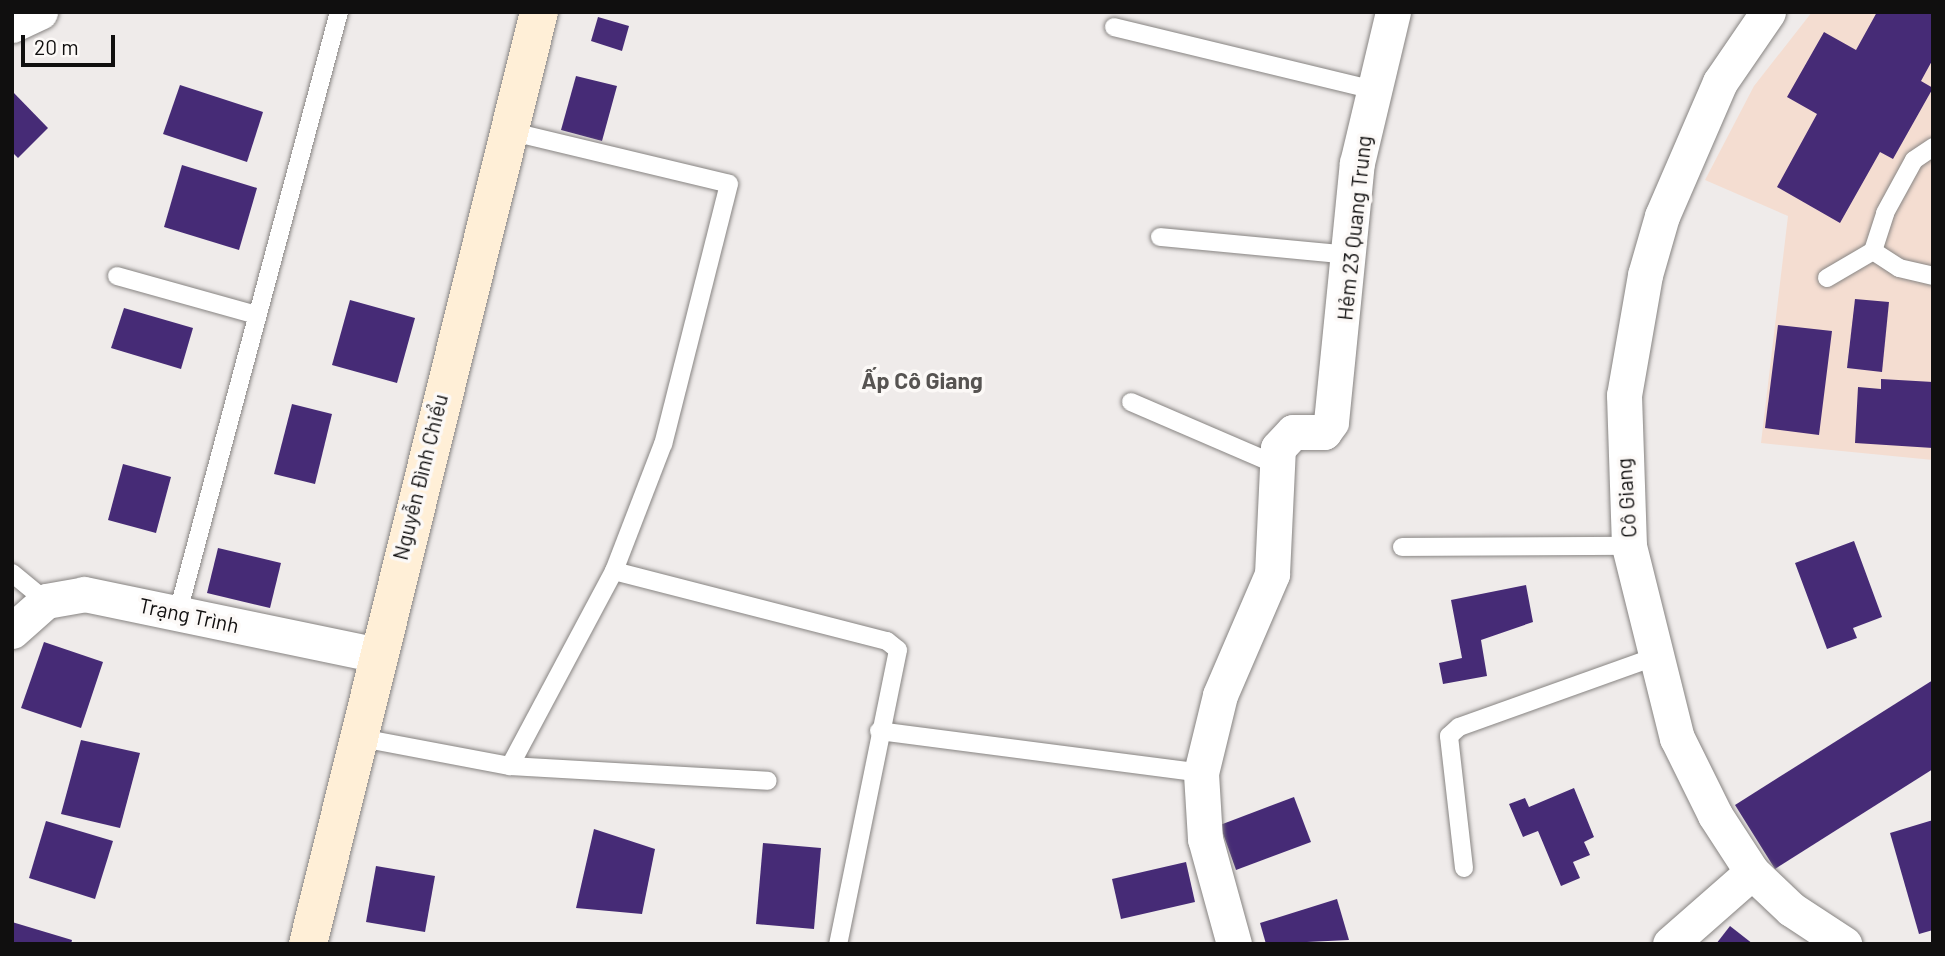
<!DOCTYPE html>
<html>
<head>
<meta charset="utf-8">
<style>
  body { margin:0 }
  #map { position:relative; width:1945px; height:956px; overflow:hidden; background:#efebea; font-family:Barlow,sans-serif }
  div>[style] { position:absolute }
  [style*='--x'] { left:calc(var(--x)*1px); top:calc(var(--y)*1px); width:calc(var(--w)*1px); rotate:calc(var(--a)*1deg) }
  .medical>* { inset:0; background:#f4ddd1 }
  .building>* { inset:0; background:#462b76 }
  .roads { filter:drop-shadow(0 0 2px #878482) drop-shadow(0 0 2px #878482) }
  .service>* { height:18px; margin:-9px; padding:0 9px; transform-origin:9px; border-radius:9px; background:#fff }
  .minor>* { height:35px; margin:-17.5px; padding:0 17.5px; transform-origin:17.5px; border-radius:17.5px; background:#fff }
  .secondary>* { height:38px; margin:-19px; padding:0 19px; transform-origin:19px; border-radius:19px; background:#ffefd7 }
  span { translate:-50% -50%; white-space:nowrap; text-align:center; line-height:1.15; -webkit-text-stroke:7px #fcf9f7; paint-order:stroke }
  .street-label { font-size:21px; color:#100f0f }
  .neighbourhood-label { font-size:23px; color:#575452; font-weight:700 }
  .frame { position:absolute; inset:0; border:14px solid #100f0f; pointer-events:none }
  .scale { position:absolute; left:21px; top:35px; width:94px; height:32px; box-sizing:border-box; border:4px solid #100f0f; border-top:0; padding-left:9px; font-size:21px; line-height:24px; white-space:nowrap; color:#100f0f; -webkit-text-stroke:5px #fcf9f7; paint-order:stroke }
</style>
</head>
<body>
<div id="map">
  <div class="medical">
    <i style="clip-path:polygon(1812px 12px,1933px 12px,1933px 460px,1761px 443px,1788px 216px,1705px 180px,1754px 86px)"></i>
  </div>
  <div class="building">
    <i style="clip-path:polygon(1877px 12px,1933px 12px,1933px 59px,1921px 81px,1933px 88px,1893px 159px,1880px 152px,1840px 223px,1777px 187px,1817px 114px,1787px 97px,1824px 32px,1856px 50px)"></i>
    <i style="clip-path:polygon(598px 17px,629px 26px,622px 51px,591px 41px)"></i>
    <i style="clip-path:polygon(576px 76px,617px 86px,602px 141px,561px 130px)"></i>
    <i style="clip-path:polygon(180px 85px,263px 112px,247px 162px,163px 134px)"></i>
    <i style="clip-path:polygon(12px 91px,48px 128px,18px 158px,12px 152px)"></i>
    <i style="clip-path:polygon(182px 165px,257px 188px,239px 250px,164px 227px)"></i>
    <i style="clip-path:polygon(1855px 299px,1889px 302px,1882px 372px,1847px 368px)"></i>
    <i style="clip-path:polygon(350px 300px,415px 318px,397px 383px,332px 365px)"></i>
    <i style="clip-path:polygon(124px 308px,193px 328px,181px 369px,111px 348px)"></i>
    <i style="clip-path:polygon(1778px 325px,1832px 331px,1819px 435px,1765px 428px)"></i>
    <i style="clip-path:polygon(1881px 379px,1933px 382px,1933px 448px,1855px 443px,1858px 387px,1881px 389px)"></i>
    <i style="clip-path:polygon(292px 404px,332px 414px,315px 484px,274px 474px)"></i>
    <i style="clip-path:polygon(123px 464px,171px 477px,156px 533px,108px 520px)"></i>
    <i style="clip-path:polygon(1854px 541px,1882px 617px,1853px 628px,1857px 638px,1827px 649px,1795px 563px)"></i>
    <i style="clip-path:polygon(218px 548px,281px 563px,270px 608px,207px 593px)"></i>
    <i style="clip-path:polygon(1526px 585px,1533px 622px,1481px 640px,1487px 676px,1443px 684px,1439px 663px,1462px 658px,1451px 600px)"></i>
    <i style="clip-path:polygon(44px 642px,103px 662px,81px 728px,21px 708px)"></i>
    <i style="clip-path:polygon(1933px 680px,1933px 769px,1775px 869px,1735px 805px)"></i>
    <i style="clip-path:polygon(81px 740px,140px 753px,120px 828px,61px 814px)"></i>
    <i style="clip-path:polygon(1574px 788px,1594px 837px,1584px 842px,1590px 855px,1573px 862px,1580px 878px,1561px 886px,1538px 831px,1523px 837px,1509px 804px,1525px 798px,1529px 807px)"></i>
    <i style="clip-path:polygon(1294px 797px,1311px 842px,1236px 870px,1220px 825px)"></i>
    <i style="clip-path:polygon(1933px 820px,1933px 930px,1919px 934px,1890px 833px)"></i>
    <i style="clip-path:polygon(46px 821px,113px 841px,95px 899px,29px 878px)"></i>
    <i style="clip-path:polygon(594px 829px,655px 849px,642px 914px,576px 908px)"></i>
    <i style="clip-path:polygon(763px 843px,821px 848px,814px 929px,756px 924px)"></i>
    <i style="clip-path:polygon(1186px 862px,1195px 902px,1121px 919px,1112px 879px)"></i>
    <i style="clip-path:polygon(376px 866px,435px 876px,425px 932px,366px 922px)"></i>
    <i style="clip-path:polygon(1337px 899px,1349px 940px,1266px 944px,1260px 923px)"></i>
    <i style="clip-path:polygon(12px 922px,72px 940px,71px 944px,12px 944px)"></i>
    <i style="clip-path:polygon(1730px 926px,1753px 944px,1716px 944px)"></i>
  </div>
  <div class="roads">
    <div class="service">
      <i style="--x:1114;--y:27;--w:264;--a:13.6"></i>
      <i style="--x:509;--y:131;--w:226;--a:13.5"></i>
      <i style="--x:729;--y:184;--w:268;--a:104.2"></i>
      <i style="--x:663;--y:444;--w:136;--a:111.1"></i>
      <i style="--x:614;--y:571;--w:221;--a:118.1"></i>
      <i style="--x:1160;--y:237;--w:190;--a:5.4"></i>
      <i style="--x:1873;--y:251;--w:31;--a:33"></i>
      <i style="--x:1899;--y:268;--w:35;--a:13"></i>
      <i style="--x:117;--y:276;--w:141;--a:15.6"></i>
      <i style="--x:1827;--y:278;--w:53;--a:-30.4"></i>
      <i style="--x:1873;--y:251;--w:40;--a:-72"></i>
      <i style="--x:1885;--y:213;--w:60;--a:-61.3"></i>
      <i style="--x:1914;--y:160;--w:23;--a:-34"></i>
      <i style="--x:1131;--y:402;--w:157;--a:23.3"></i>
      <i style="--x:1402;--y:547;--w:227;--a:-0.3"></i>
      <i style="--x:614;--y:571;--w:282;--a:14.4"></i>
      <i style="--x:887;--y:641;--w:14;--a:39"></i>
      <i style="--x:898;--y:650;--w:300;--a:101.5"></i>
      <i style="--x:12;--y:573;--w:44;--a:39.5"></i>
      <i style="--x:178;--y:612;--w:621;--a:-74.98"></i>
      <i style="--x:879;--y:731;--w:325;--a:7.4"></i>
      <i style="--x:356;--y:737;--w:157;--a:10.7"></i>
      <i style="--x:510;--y:766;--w:258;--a:3.3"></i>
      <i style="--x:1464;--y:868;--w:133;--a:-96.5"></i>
      <i style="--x:1449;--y:736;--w:13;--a:-42"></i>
      <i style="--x:1459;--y:727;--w:205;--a:-19.7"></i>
    </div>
    <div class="minor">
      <i style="--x:1768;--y:12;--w:85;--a:124.4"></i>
      <i style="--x:1720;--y:82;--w:146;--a:113.4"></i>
      <i style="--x:1662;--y:216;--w:61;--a:106.1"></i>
      <i style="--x:1645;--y:275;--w:122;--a:99.9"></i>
      <i style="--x:1624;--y:395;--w:151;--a:88.1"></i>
      <i style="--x:1629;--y:546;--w:198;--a:76"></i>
      <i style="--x:1677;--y:738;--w:86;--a:63.7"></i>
      <i style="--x:1715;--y:815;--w:68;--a:57"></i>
      <i style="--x:1752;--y:872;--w:54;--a:43.5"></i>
      <i style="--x:1791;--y:909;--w:64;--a:33.4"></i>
      <i style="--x:12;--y:25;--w:31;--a:-25"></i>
      <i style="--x:12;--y:631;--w:45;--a:-41.4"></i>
      <i style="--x:46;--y:601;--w:39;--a:-10"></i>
      <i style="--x:84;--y:594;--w:297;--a:11.7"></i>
      <i style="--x:1234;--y:944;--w:109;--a:-105.4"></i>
      <i style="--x:1205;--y:839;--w:66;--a:-93.5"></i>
      <i style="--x:1201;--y:773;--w:80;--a:-76.3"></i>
      <i style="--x:1220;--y:695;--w:132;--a:-66.7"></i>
      <i style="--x:1272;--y:574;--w:126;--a:-87.3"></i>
      <i style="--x:1278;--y:448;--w:22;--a:-47"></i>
      <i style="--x:1293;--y:432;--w:31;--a:0"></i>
      <i style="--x:1324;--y:432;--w:12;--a:-55"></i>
      <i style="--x:1331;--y:422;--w:260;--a:-84.3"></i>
      <i style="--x:1357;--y:163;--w:155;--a:-76.6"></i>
      <i style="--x:1670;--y:944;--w:109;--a:-41.3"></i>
    </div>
    <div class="secondary">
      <i style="--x:308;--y:944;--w:960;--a:-76.08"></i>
    </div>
  </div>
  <div class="street-label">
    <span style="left:1354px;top:228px;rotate:-84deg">Hẻm 23 Quang Trung</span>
    <span style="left:420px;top:477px;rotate:-76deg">Nguyễn Đình Chiểu</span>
    <span style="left:1626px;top:498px;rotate:-94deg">Cô Giang</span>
    <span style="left:189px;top:615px;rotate:12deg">Trạng Trình</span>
  </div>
  <div class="neighbourhood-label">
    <span style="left:922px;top:380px">Ấp Cô Giang</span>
  </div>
  <div class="frame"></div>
  <div class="scale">20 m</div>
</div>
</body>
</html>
